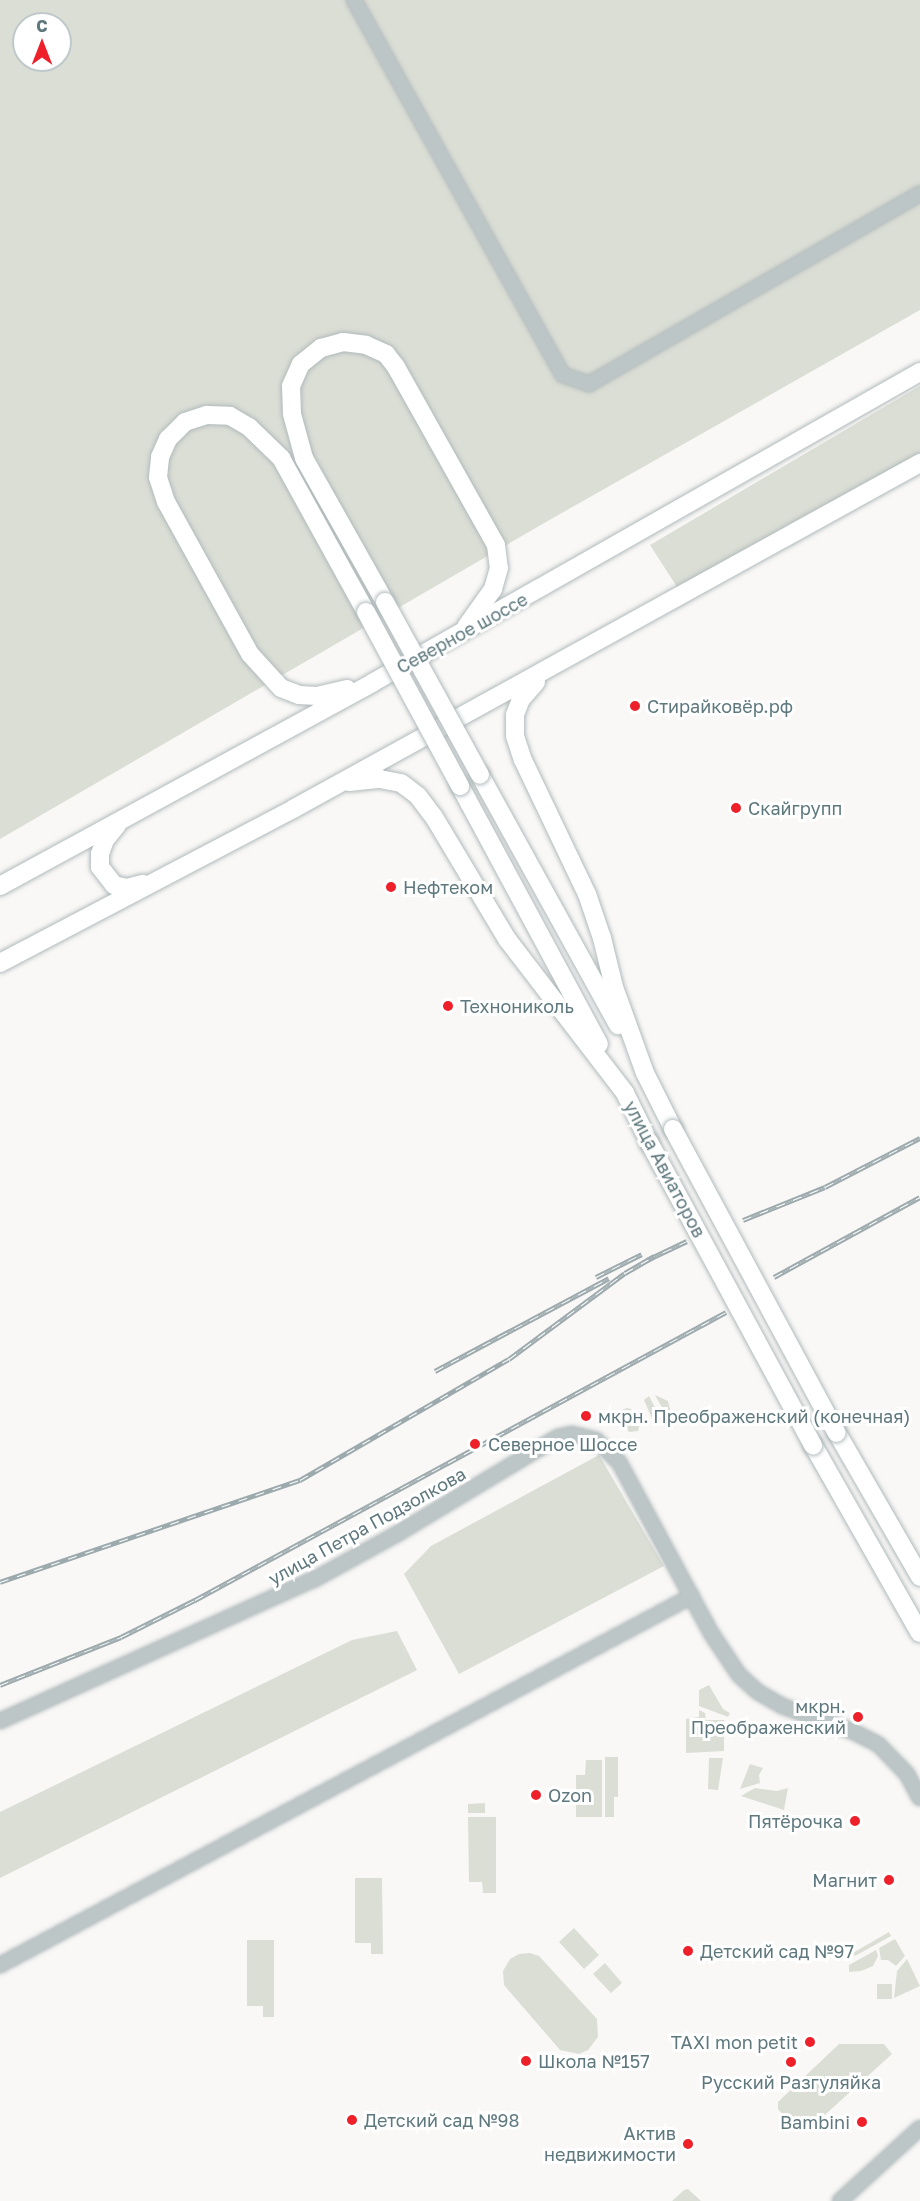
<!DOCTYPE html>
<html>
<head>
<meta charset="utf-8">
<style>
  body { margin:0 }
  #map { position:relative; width:920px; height:2201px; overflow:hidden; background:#f9f8f6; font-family:"Golos Text",sans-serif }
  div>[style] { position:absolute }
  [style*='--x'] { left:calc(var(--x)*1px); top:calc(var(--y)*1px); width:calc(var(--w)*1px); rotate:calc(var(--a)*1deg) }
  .green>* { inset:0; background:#dbded5 }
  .roads { filter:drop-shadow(0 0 2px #b1babc) drop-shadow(0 0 2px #b1babc) }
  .minor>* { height:14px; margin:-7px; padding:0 7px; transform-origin:7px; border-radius:7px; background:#bdc6c7 }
  .major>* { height:18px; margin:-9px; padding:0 9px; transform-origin:9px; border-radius:9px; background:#fff }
  .rail>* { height:5px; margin-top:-2.5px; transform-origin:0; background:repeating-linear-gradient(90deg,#fff 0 9px,#9daaad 0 18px); box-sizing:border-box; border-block:2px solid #9daaad }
  .bridges { filter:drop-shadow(0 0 2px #b1babc) drop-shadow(0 0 2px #b1babc) }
  .major-bridge>* { height:18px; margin:-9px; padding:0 9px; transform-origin:9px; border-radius:9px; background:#fff }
  .dots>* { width:16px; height:16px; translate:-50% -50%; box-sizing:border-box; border:3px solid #fff; border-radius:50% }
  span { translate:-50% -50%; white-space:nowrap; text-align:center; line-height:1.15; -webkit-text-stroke:6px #fff; paint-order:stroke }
  .street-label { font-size:18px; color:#5e787d }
  .poi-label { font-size:18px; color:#5e787d }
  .left { translate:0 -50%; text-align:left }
  .right { translate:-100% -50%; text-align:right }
  .north { position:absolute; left:12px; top:12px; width:60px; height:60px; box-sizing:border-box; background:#fff; border:2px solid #bfc9cb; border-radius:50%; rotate:0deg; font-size:16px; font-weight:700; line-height:24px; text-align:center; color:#5e787d }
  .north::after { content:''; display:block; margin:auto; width:21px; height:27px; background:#ee212b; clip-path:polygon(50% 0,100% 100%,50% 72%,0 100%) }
</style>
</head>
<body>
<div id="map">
  <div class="green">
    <i style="clip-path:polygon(evenodd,0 0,920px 0,920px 310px,546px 522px,0 839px,0 0,24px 24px,60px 24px,60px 60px,24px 60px,24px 24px)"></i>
    <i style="clip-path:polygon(920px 386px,920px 453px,677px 587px,650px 545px)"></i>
    <i style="clip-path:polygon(655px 1395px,668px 1401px,671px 1413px,668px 1418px)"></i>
    <i style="clip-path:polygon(649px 1396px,662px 1421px,653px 1421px,644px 1400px)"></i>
    <i style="clip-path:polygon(627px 1408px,631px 1409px,640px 1423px,638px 1431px,629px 1432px,621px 1420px,622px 1410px)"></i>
    <i style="clip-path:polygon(599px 1455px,664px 1566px,459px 1674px,404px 1574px,431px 1546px)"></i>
    <i style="clip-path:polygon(397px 1631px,417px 1670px,0 1878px,0 1812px,352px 1640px)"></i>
    <i style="clip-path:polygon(709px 1685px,723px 1709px,730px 1713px,728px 1717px,699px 1706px,699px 1690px)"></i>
    <i style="clip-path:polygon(699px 1710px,705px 1713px,706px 1720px,724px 1720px,724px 1751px,686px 1753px,686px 1719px,699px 1717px)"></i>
    <i style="clip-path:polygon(605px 1757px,618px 1757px,618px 1797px,614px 1797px,614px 1817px,605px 1817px)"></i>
    <i style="clip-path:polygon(709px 1758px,723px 1758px,718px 1790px,708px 1789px)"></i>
    <i style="clip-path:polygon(586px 1760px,602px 1760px,602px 1817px,576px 1817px,576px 1775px,585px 1775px)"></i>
    <i style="clip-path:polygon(750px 1764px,763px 1768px,759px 1775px,760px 1783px,740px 1789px)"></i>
    <i style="clip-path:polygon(755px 1788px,777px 1791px,788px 1788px,784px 1810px,741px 1796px)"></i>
    <i style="clip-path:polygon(485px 1803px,485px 1813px,468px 1813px,468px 1804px)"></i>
    <i style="clip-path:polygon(496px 1817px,496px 1893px,483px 1893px,482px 1882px,469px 1882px,468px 1817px)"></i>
    <i style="clip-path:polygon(355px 1878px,382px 1878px,383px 1954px,371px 1954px,371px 1943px,355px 1943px)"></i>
    <i style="clip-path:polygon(574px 1928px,599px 1955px,584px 1969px,559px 1942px)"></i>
    <i style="clip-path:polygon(889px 1932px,891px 1936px,855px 1956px,853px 1953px)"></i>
    <i style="clip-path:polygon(895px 1939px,905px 1956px,896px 1966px,888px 1960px,881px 1960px,879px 1948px)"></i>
    <i style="clip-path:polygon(247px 1940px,274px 1940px,274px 2017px,263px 2017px,263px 2006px,247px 2006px)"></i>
    <i style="clip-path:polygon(876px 1950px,878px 1956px,873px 1966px,861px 1971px,849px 1972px,849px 1965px)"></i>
    <i style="clip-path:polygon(530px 1953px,539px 1956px,597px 2019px,598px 2037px,588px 2050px,579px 2054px,560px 2050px,504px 1985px,503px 1971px,510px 1959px,519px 1954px)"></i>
    <i style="clip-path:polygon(907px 1959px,920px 1986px,894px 1998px,897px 1971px)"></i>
    <i style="clip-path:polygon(605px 1963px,622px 1983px,611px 1993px,593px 1974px)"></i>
    <i style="clip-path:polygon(877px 1984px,892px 1984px,892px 1999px,877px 1999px)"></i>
    <i style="clip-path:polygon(839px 2044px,884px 2044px,892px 2054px,806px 2132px,797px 2131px,778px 2109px,778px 2102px)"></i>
    <i style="clip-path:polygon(688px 2189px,701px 2201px,672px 2201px,684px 2190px)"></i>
  </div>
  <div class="roads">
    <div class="minor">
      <i style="--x:354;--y:0;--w:429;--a:60.9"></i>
      <i style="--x:563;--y:375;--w:28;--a:19"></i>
      <i style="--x:589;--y:384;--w:382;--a:-29.9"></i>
      <i style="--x:0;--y:1721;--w:346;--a:-24.3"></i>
      <i style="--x:315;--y:1579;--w:94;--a:-28.8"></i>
      <i style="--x:397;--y:1534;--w:188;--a:-31.1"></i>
      <i style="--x:558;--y:1437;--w:14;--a:-12"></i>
      <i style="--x:572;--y:1434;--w:25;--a:14"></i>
      <i style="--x:596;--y:1440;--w:32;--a:44"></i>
      <i style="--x:619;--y:1462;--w:194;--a:61.7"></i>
      <i style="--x:711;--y:1633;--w:50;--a:56.3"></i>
      <i style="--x:739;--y:1675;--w:25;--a:42"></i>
      <i style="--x:758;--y:1692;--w:28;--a:30"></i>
      <i style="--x:782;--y:1706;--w:74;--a:19.7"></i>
      <i style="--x:852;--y:1731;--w:30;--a:27"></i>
      <i style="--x:879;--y:1745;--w:40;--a:46"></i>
      <i style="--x:907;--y:1774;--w:27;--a:62"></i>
      <i style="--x:0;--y:1965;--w:784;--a:-28.07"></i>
      <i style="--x:840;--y:2201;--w:108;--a:-42.4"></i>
    </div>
    <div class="major">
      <i style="--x:385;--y:602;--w:165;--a:-119.4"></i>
      <i style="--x:304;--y:458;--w:46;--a:-105.3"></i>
      <i style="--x:292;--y:414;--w:28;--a:-92"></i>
      <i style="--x:291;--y:386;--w:24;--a:-66"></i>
      <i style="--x:301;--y:364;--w:26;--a:-39"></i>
      <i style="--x:321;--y:348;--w:23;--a:-15"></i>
      <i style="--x:343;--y:342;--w:23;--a:7"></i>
      <i style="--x:366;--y:345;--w:22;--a:24"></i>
      <i style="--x:386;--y:354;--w:16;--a:52"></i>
      <i style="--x:396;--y:367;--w:204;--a:60.7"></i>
      <i style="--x:496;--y:545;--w:23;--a:83"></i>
      <i style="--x:499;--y:568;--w:22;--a:106"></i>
      <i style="--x:493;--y:589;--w:47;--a:125.4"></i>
      <i style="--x:536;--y:682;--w:23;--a:131"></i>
      <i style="--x:521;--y:699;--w:17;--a:111"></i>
      <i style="--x:515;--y:715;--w:21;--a:90"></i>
      <i style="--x:515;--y:736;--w:25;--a:72"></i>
      <i style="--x:523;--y:760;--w:148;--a:64.5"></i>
      <i style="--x:587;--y:894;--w:46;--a:71.2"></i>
      <i style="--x:602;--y:938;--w:50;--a:76.2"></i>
      <i style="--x:614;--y:987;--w:91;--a:70.2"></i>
      <i style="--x:645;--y:1073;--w:63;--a:63.4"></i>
      <i style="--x:347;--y:689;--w:31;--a:167"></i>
      <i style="--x:317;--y:696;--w:18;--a:-177"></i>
      <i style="--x:299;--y:695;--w:19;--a:-159"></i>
      <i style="--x:281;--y:688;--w:46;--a:-132.4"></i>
      <i style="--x:250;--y:654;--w:174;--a:-118.9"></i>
      <i style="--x:166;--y:502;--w:26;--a:-108"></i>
      <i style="--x:158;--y:477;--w:20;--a:-84"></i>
      <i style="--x:160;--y:457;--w:20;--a:-66"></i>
      <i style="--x:168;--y:439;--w:24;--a:-45"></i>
      <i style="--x:185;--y:422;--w:23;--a:-18"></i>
      <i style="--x:207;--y:415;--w:23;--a:2"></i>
      <i style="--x:230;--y:416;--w:22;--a:30"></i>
      <i style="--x:249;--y:427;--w:45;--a:44.1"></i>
      <i style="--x:281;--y:458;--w:176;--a:61.1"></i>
      <i style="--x:480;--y:775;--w:286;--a:61.1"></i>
      <i style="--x:349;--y:782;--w:31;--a:-6"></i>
      <i style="--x:380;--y:779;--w:21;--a:11"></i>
      <i style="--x:401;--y:783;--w:21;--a:37"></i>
      <i style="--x:418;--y:796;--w:26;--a:53"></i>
      <i style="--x:434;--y:817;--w:142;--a:59.1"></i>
      <i style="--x:507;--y:939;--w:194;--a:52.5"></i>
      <i style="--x:625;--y:1093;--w:55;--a:63.9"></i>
      <i style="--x:460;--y:786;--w:293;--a:61.7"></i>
      <i style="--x:117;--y:825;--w:19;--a:129"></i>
      <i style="--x:105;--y:840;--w:15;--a:110"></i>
      <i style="--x:100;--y:854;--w:13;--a:90"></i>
      <i style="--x:100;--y:867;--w:23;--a:52"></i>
      <i style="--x:114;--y:885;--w:13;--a:13"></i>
      <i style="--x:127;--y:888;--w:16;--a:-15"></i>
      <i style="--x:0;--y:886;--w:424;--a:-28.6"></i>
      <i style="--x:372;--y:683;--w:630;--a:-29.58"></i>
      <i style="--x:0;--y:963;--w:331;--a:-27.7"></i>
      <i style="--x:293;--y:809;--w:716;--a:-28.89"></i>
      <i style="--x:837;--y:1433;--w:166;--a:60"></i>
      <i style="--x:813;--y:1445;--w:216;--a:60.4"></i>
    </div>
  </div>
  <div class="rail">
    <i style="--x:743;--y:1220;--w:88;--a:-21.9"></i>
    <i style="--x:825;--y:1187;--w:107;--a:-27.3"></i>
    <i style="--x:647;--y:1260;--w:44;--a:-25.4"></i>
    <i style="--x:596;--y:1277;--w:51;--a:-26.6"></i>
    <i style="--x:774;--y:1277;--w:166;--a:-28.7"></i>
    <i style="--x:435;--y:1371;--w:197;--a:-28.1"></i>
    <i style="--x:0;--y:1582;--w:317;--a:-18.8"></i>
    <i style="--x:300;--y:1480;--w:241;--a:-30.1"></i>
    <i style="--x:509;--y:1359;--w:144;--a:-36.6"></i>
    <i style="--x:625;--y:1273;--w:34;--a:-30"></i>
    <i style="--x:0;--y:1685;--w:130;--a:-21.6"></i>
    <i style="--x:121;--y:1637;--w:83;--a:-26.6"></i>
    <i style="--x:195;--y:1600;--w:604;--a:-28.47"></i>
  </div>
  <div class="bridges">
    <div class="major-bridge">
      <i style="--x:385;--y:602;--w:197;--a:61.2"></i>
      <i style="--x:366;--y:612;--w:198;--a:61.6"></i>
      <i style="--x:673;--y:1129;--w:345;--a:61.7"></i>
      <i style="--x:649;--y:1142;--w:345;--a:61.6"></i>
    </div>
  </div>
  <div class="dots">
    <i style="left:635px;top:706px;background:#ee212b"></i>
    <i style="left:736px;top:808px;background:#ee212b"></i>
    <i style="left:391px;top:887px;background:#ee212b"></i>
    <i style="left:448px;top:1006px;background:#ee212b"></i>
    <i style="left:586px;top:1416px;background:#ee212b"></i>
    <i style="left:475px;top:1444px;background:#ee212b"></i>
    <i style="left:858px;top:1717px;background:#ee212b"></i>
    <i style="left:536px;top:1795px;background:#ee212b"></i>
    <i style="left:855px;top:1821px;background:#ee212b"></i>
    <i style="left:889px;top:1880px;background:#ee212b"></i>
    <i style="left:688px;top:1951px;background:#ee212b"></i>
    <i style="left:810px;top:2042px;background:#ee212b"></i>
    <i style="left:526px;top:2061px;background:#ee212b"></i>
    <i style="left:791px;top:2062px;background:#ee212b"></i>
    <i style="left:352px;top:2120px;background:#ee212b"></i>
    <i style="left:862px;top:2122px;background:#ee212b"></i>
    <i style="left:688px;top:2144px;background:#ee212b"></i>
  </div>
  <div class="street-label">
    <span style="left:462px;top:633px;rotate:-29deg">Северное шоссе</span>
    <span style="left:665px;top:1169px;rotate:62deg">улица Авиаторов</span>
    <span style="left:367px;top:1526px;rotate:-29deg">улица Петра Подзолкова</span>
  </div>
  <div class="poi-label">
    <span class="left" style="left:647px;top:706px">Стирайковёр.рф</span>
    <span class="left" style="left:748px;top:808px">Скайгрупп</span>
    <span class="left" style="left:403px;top:887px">Нефтеком</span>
    <span class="left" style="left:460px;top:1006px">Технониколь</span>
    <span class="left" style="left:598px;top:1416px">мкрн. Преображенский (конечная)</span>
    <span class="left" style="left:488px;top:1444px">Северное Шоссе</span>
    <span class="right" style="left:846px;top:1717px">мкрн.<br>Преображенский</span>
    <span class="left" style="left:548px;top:1795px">Ozon</span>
    <span class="right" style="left:843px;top:1821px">Пятёрочка</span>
    <span class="right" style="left:877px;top:1880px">Магнит</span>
    <span class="left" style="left:700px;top:1951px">Детский сад №97</span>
    <span class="right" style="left:798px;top:2042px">TAXI mon petit</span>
    <span class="left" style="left:538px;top:2061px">Школа №157</span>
    <span style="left:791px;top:2082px">Русский Разгуляйка</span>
    <span class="left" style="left:364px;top:2120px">Детский сад №98</span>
    <span class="right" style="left:850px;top:2122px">Bambini</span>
    <span class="right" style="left:676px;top:2144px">Актив<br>недвижимости</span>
  </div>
  <div class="north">С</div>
</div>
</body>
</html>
